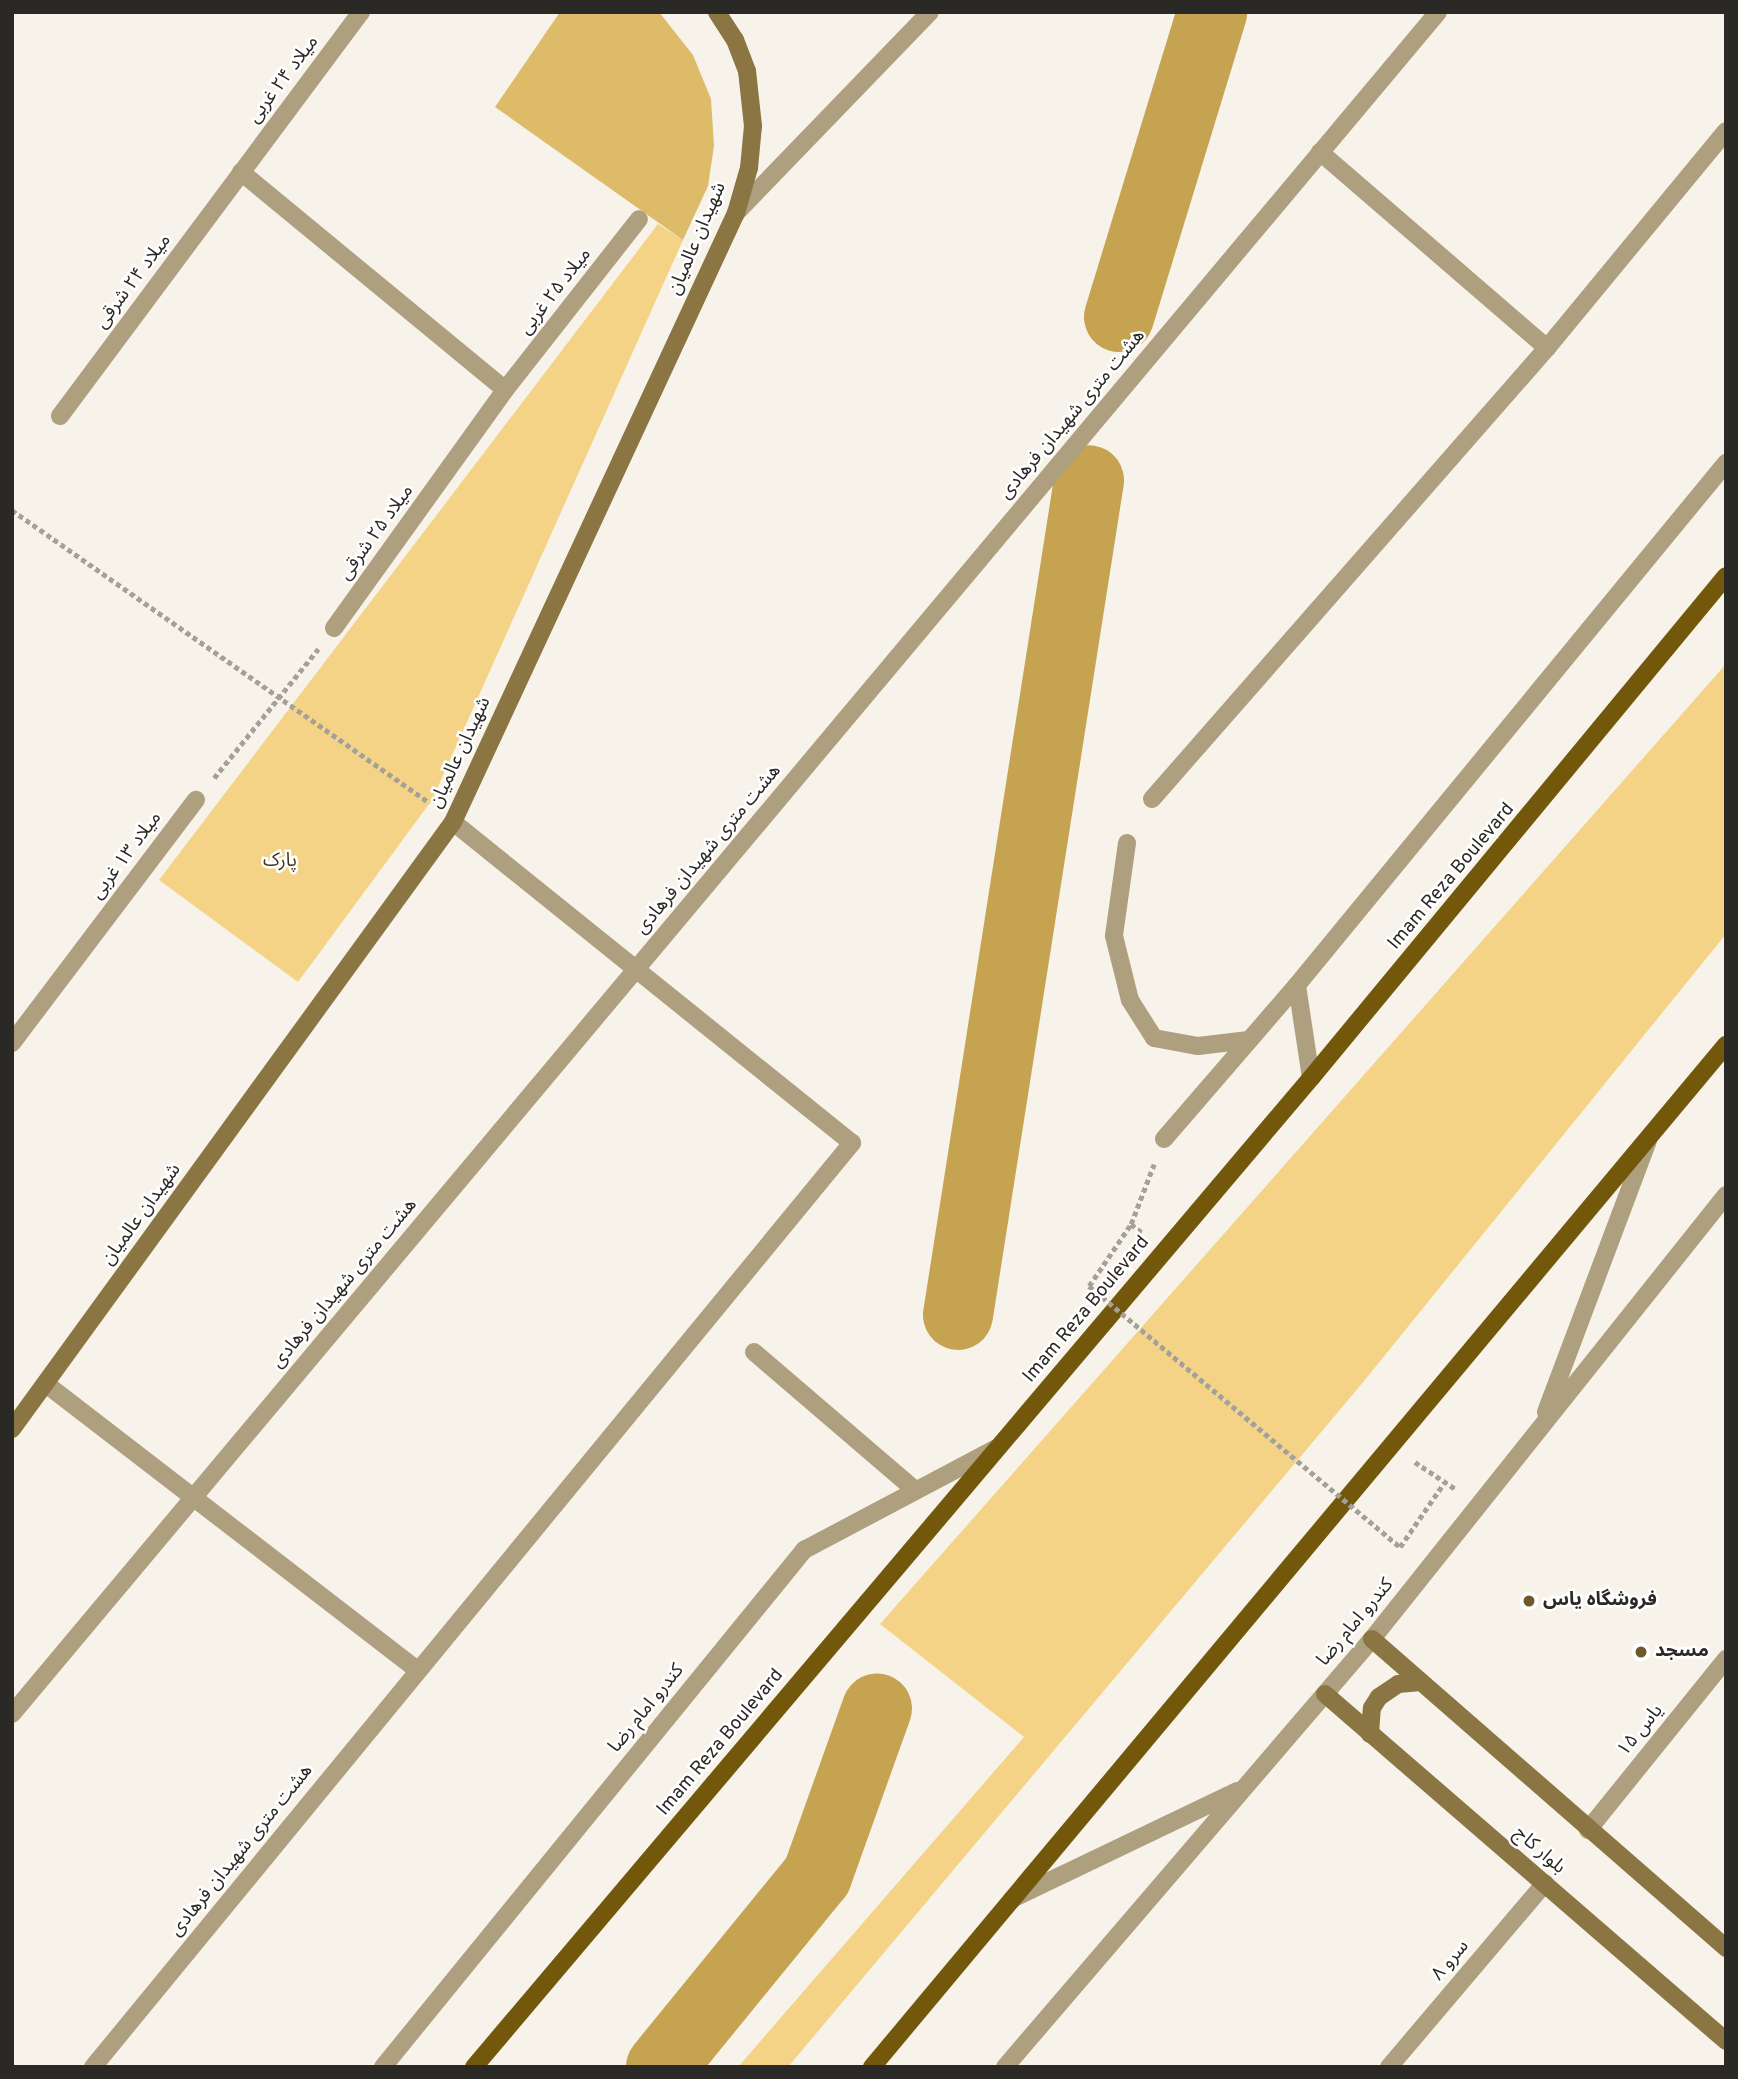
<!DOCTYPE html>
<html>
<head>
<meta charset="utf-8">
<style>
  body { margin:0 }
  #map { position:relative; width:1738px; height:2079px; overflow:hidden; background:#f7f3ea; font-family:Overpass,"Noto Sans Arabic",sans-serif }
  div>[style] { position:absolute }
  [style*='--x'] { left:calc(var(--x)*1px); top:calc(var(--y)*1px); width:calc(var(--w)*1px); rotate:calc(var(--a)*1deg) }
  .green>* { inset:0; background:#f4d386 }
  .forest>* { inset:0; background:#ddbb68 }
  .river>* { height:70px; margin:-35px; padding:0 35px; transform-origin:35px; border-radius:35px; background:#c5a350 }
  .path>* { height:4.5px; margin-top:-2.25px; transform-origin:0; background:repeating-linear-gradient(90deg,#a4a09a 0 5px,transparent 0 8.5px) }
  .street>* { height:18px; margin:-9px; padding:0 9px; transform-origin:9px; border-radius:9px; background:#ae9f7e }
  .secondary>* { height:18px; margin:-9px; padding:0 9px; transform-origin:9px; border-radius:9px; background:#8b7643 }
  .primary>* { height:18px; margin:-9px; padding:0 9px; transform-origin:9px; border-radius:9px; background:#73580b }
  .path-bridge>* { height:4.5px; margin-top:-2.25px; transform-origin:0; background:repeating-linear-gradient(90deg,#a4a09a 0 5px,transparent 0 8.5px) }
  .dots>* { width:19px; height:19px; translate:-50% -50%; box-sizing:border-box; border:4px solid #fff; border-radius:50% }
  span { translate:-50% -50%; white-space:nowrap; text-align:center; line-height:1.15; -webkit-text-stroke:5px #fff; paint-order:stroke }
  .street-label { font-size:19px; color:#2b2926 }
  .park-label { font-size:19px; color:#453713 }
  .poi-label { font-size:19px; color:#2b2926; font-weight:700 }
  .left { translate:0 -50%; text-align:left }
  .frame { position:absolute; inset:0; border:14px solid #2b2926; pointer-events:none }
</style>
</head>
<body>
<div id="map">
  <div class="green">
    <i style="clip-path:polygon(658px 224px,683px 240px,432px 800px,298px 982px,159px 880px)"></i>
    <i style="clip-path:polygon(1726px 664px,1726px 934px,1364px 1381px,788px 2067px,738px 2067px,1024px 1737px,880px 1624px)"></i>
  </div>
  <div class="forest">
    <i style="clip-path:polygon(560px 12px,659px 12px,693px 55px,711px 99px,714px 146px,708px 186px,683px 240px,495px 107px)"></i>
  </div>
  <div class="river">
    <i style="--x:1119;--y:317;--w:319;--a:-73"></i>
    <i style="--x:958;--y:1315;--w:845;--a:-81.08"></i>
    <i style="--x:661;--y:2067;--w:247;--a:-50.8"></i>
    <i style="--x:817;--y:1876;--w:178;--a:-70.3"></i>
  </div>
  <div class="path">
    <i style="--x:12;--y:510;--w:510;--a:35.03"></i>
    <i style="--x:214;--y:778;--w:166;--a:-51.1"></i>
    <i style="--x:1131;--y:1224;--w:16;--a:38"></i>
    <i style="--x:1089;--y:1286;--w:75;--a:-55.9"></i>
    <i style="--x:1131;--y:1224;--w:64;--a:-69"></i>
    <i style="--x:1415;--y:1462;--w:50;--a:33.7"></i>
    <i style="--x:1400;--y:1547;--w:78;--a:-55.5"></i>
  </div>
  <div class="street">
    <i style="--x:1320;--y:152;--w:300;--a:40.8"></i>
    <i style="--x:241;--y:172;--w:342;--a:39.5"></i>
    <i style="--x:736;--y:213;--w:279;--a:-46"></i>
    <i style="--x:60;--y:416;--w:504;--a:-53.31"></i>
    <i style="--x:334;--y:628;--w:293;--a:-54.3"></i>
    <i style="--x:505;--y:390;--w:217;--a:-51.9"></i>
    <i style="--x:1152;--y:799;--w:600;--a:-48.79"></i>
    <i style="--x:1547;--y:348;--w:281;--a:-50.5"></i>
    <i style="--x:1127;--y:843;--w:94;--a:98"></i>
    <i style="--x:1114;--y:936;--w:66;--a:76"></i>
    <i style="--x:1130;--y:1000;--w:45;--a:57.7"></i>
    <i style="--x:1154;--y:1038;--w:45;--a:10.3"></i>
    <i style="--x:1198;--y:1046;--w:51;--a:-6.7"></i>
    <i style="--x:12;--y:1043;--w:305;--a:-52.9"></i>
    <i style="--x:1311;--y:1078;--w:94;--a:-98.6"></i>
    <i style="--x:1297;--y:985;--w:676;--a:-50.59"></i>
    <i style="--x:1164;--y:1139;--w:203;--a:-49.2"></i>
    <i style="--x:754;--y:1352;--w:213;--a:40.6"></i>
    <i style="--x:46;--y:1384;--w:468;--a:37.6"></i>
    <i style="--x:1546;--y:1412;--w:290;--a:-69.4"></i>
    <i style="--x:12;--y:1714;--w:2220;--a:-50.04"></i>
    <i style="--x:1588;--y:1830;--w:220;--a:-51.1"></i>
    <i style="--x:1012;--y:1899;--w:250;--a:-25.6"></i>
    <i style="--x:93;--y:2067;--w:1196;--a:-50.6"></i>
    <i style="--x:852;--y:1143;--w:512;--a:-141.18"></i>
    <i style="--x:383;--y:2067;--w:667;--a:-50.84"></i>
    <i style="--x:804;--y:1550;--w:218;--a:-27.9"></i>
    <i style="--x:1005;--y:2067;--w:564;--a:-49.39"></i>
    <i style="--x:1372;--y:1639;--w:568;--a:-51.43"></i>
    <i style="--x:1389;--y:2067;--w:241;--a:-49.7"></i>
  </div>
  <div class="secondary">
    <i style="--x:12;--y:1429;--w:750;--a:-54"></i>
    <i style="--x:453;--y:822;--w:672;--a:-65.08"></i>
    <i style="--x:736;--y:213;--w:47;--a:-73.9"></i>
    <i style="--x:749;--y:168;--w:42;--a:-84.6"></i>
    <i style="--x:753;--y:126;--w:55;--a:-96.2"></i>
    <i style="--x:747;--y:71;--w:33;--a:-111"></i>
    <i style="--x:735;--y:40;--w:33;--a:-123"></i>
    <i style="--x:1372;--y:1639;--w:470;--a:41.1"></i>
    <i style="--x:1325;--y:1694;--w:530;--a:40.87"></i>
    <i style="--x:1370;--y:1734;--w:26;--a:-86"></i>
    <i style="--x:1372;--y:1708;--w:13;--a:-58"></i>
    <i style="--x:1379;--y:1697;--w:23;--a:-34"></i>
    <i style="--x:1398;--y:1684;--w:23;--a:-5"></i>
  </div>
  <div class="primary">
    <i style="--x:474;--y:2067;--w:1296;--a:-49.76"></i>
    <i style="--x:1311;--y:1078;--w:651;--a:-50.42"></i>
    <i style="--x:872;--y:2067;--w:1332;--a:-50.12"></i>
  </div>
  <div class="path-bridge">
    <i style="--x:1089;--y:1286;--w:406;--a:40"></i>
  </div>
  <div class="dots">
    <i style="left:1529px;top:1601px;background:#6e5a29"></i>
    <i style="left:1641px;top:1652px;background:#6e5a29"></i>
  </div>
  <div class="street-label">
    <span style="left:284px;top:80px;rotate:-53deg">میلاد ۲۴ غربی</span>
    <span style="left:698px;top:239px;rotate:-67deg">شهیدان عالمیان</span>
    <span style="left:134px;top:282px;rotate:-53deg">میلاد ۲۴ شرقی</span>
    <span style="left:556px;top:292px;rotate:-52deg">میلاد ۲۵ غربی</span>
    <span style="left:1073px;top:415px;rotate:-50deg">هشت متری شهیدان فرهادی</span>
    <span style="left:377px;top:533px;rotate:-54deg">میلاد ۲۵ شرقی</span>
    <span style="left:461px;top:753px;rotate:-65deg">شهیدان عالمیان</span>
    <span style="left:709px;top:850px;rotate:-50deg">هشت متری شهیدان فرهادی</span>
    <span style="left:127px;top:856px;rotate:-53deg">میلاد ۱۳ غربی</span>
    <span style="left:1452px;top:877px;rotate:-50deg">Imam Reza Boulevard</span>
    <span style="left:142px;top:1215px;rotate:-54deg">شهیدان عالمیان</span>
    <span style="left:345px;top:1284px;rotate:-50deg">هشت متری شهیدان فرهادی</span>
    <span style="left:1087px;top:1310px;rotate:-50deg">Imam Reza Boulevard</span>
    <span style="left:1356px;top:1623px;rotate:-50deg">کندرو امام رضا</span>
    <span style="left:647px;top:1709px;rotate:-51deg">کندرو امام رضا</span>
    <span style="left:1641px;top:1731px;rotate:-51deg">یاس ۱۵</span>
    <span style="left:721px;top:1743px;rotate:-50deg">Imam Reza Boulevard</span>
    <span style="left:242px;top:1851px;rotate:-51deg">هشت متری شهیدان فرهادی</span>
    <span style="left:1539px;top:1851px;rotate:41deg">بلوار کاج</span>
    <span style="left:1451px;top:1961px;rotate:-50deg">سرو ۸</span>
  </div>
  <div class="park-label">
    <span style="left:280px;top:862px">پارک</span>
  </div>
  <div class="poi-label">
    <span class="left" style="left:1543px;top:1601px">فروشگاه یاس</span>
    <span class="left" style="left:1655px;top:1652px">مسجد</span>
  </div>
  <div class="frame"></div>
</div>
</body>
</html>
